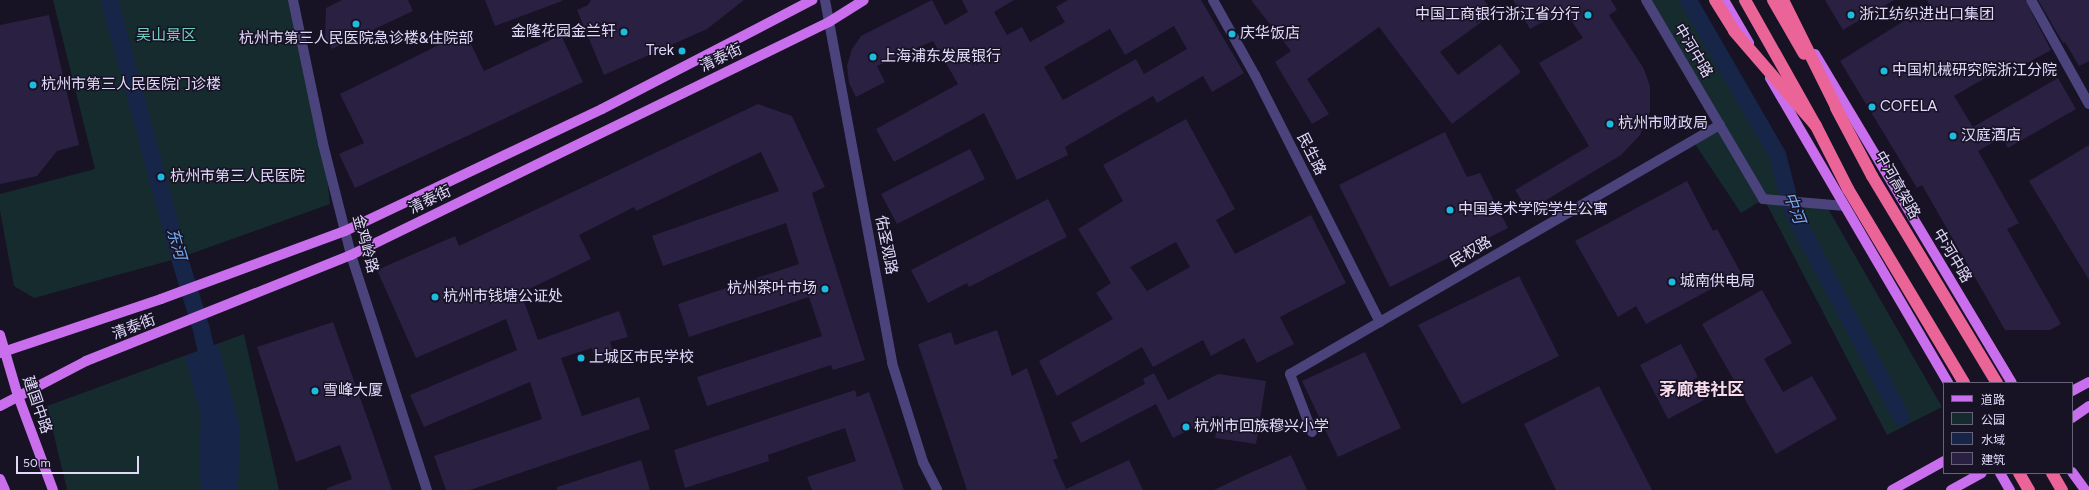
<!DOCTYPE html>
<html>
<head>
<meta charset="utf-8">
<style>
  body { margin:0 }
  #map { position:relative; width:2089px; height:490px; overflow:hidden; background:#171224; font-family:Figtree,"Noto Sans SC",sans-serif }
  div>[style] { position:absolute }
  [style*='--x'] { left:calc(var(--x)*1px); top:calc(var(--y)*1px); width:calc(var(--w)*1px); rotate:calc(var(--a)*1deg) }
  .green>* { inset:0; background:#162b2d }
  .water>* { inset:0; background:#172548 }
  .canal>* { height:17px; margin:-8.5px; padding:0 8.5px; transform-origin:8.5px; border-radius:8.5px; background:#172548 }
  .building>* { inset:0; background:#2a2042 }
  .minor>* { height:10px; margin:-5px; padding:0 5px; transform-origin:5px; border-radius:5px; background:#4b437c }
  .major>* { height:10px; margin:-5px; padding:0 5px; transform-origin:5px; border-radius:5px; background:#c96eec }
  .highway>* { height:12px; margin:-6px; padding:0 6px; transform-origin:6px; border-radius:6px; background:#ea6498 }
  .highway-bridge>* { height:12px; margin:-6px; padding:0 6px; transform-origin:6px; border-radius:6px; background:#ea6498 }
  .dots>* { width:11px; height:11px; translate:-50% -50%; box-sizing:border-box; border:2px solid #171224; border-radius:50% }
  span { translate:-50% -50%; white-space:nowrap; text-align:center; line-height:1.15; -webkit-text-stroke:3px #171224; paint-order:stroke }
  .poi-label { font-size:15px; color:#e0d9fa }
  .right { translate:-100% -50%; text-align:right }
  .left { translate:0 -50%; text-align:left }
  .park-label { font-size:15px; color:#6ed1c2 }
  .street-label { font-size:15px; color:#e0d9fa }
  .water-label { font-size:16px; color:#75aaed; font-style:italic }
  .quarter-label { font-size:17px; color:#fadbec; font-weight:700 }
  .legend { position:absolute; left:1943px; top:382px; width:130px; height:92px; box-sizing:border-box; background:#171224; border:1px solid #67627a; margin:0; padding:5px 7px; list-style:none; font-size:12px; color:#e0d9fa }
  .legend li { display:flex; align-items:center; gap:8px; height:20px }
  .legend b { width:20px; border:1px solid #67627a }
  .scale { position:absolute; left:16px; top:456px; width:123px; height:18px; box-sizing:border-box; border:2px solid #e0d9fa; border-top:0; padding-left:5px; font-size:12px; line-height:14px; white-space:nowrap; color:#e0d9fa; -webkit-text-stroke:3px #171224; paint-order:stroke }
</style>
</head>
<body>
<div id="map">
  <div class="green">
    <i style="clip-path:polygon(53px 0,288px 0,323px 144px,330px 204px,179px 258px,34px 298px,14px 286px,0 211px,0 194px,95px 169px)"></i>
    <i style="clip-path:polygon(1646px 0,1693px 0,1777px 154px,1783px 201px,1826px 205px,1942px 407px,1887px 435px,1764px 199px,1741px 213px,1693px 141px,1720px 125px)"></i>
    <i style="clip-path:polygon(244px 334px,279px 490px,67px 490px,47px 406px)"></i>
  </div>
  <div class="water">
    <i style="clip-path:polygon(218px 344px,240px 428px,238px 490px,202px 490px,199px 468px,201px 415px,185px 356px)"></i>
  </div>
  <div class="canal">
    <i style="--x:109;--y:0;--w:267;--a:74.8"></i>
    <i style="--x:179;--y:258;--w:74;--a:72.8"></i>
    <i style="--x:201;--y:329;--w:42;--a:77.6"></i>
    <i style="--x:1688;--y:0;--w:178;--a:60"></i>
    <i style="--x:1777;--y:154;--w:59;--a:75.3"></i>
    <i style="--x:1792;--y:211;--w:233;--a:62.1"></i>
  </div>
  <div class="building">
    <i style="clip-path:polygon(342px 0,408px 0,413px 11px,332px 49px,325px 37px,326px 8px)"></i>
    <i style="clip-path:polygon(485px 0,562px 0,562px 1px,495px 26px)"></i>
    <i style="clip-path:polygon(591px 0,744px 0,707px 29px,604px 75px,577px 10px,588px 5px)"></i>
    <i style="clip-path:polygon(evenodd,932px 0,945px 25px,968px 12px,962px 0,1014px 0,994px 12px,1007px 35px,1022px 27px,1030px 42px,1065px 22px,1056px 7px,1068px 0,1201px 0,1244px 73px,1212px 92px,1203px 76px,1157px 103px,1153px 96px,1065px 147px,1068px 155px,1017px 180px,984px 113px,894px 162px,876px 129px,958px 84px,933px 41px,877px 66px,885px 82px,856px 97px,849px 83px,847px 66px,852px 49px,861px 36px,932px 0,1174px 26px,1187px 49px,1144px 74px,1136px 59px,1063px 100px,1044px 67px,1110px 29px,1125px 55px,1174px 26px)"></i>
    <i style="clip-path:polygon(1251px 0,1484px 0,1494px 13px,1440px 52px,1458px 75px,1500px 44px,1521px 72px,1452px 124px,1379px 27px,1307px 79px,1329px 114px,1312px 124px,1275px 62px,1291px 51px)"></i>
    <i style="clip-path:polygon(1513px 0,1611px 0,1617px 10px,1609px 15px,1644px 69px,1650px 86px,1650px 112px,1640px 135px,1621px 155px,1528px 211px,1515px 190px,1589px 146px,1539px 63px,1583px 38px,1564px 10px,1530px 29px)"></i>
    <i style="clip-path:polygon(1825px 0,1894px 0,1843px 30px)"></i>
    <i style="clip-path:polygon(1927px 0,2025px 0,2051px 50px,2017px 69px,2013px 62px,1954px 96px,1973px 127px,2058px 78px,2076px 109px,2008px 148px,2002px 137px,1978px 151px,2019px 223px,2007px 229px,2061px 324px,2050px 330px,2005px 330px,1922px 185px,1917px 188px,1840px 61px,1907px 19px,1910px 23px,1933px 11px)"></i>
    <i style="clip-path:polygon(2038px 0,2089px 0,2089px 61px,2079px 66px,2065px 42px,2063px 43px)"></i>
    <i style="clip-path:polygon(49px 15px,79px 145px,57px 151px,37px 176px,0 184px,0 25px)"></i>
    <i style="clip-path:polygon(465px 32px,484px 71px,561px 35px,583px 82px,355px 188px,339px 154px,364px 143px,340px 94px)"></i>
    <i style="clip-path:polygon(758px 104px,792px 116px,825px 187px,812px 193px,865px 360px,833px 370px,831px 365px,707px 406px,697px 377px,822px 336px,809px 297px,689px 337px,678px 304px,799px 264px,786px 223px,663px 266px,652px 236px,779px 191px,761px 152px,636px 211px,634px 207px,579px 235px,591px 259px,521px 293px,538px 340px,619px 311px,628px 337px,610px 342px,615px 359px,597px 365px,592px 348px,561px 358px,582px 416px,639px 397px,650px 429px,470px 490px,446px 490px,434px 456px,542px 419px,530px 382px,424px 427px,410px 395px,517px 350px,506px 319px,416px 358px,377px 270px,455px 236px,459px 246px)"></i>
    <i style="clip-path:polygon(evenodd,1186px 119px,1235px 209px,1216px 220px,1235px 254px,1311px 215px,1346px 283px,1280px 317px,1294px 344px,1257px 363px,1244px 338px,1211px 356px,1203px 340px,1153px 367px,1142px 347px,1057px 396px,1039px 361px,1113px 319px,1096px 293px,1111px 283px,1078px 229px,1123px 201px,1103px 165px,1186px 119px,1176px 242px,1190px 267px,1147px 291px,1130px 267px,1176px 242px)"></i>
    <i style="clip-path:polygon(1445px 132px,1467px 177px,1480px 173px,1508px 228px,1390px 287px,1339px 185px)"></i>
    <i style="clip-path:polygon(2089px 145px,2089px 280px,2029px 181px)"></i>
    <i style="clip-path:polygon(970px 149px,985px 179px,897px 224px,881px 194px)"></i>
    <i style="clip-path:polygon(1687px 181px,1713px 231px,1717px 229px,1741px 273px,1646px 324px,1636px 306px,1618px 317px,1575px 241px)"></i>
    <i style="clip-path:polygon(1048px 199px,1067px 237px,969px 287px,967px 283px,928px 303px,911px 270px)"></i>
    <i style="clip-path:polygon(1519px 276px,1559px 356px,1462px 404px,1418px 325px)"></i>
    <i style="clip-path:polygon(1762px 290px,1792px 343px,1764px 359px,1783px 392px,1812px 376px,1837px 419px,1776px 454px,1702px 324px)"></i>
    <i style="clip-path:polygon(333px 322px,373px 434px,392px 490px,327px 490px,327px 488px,352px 479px,340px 445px,296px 462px,257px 347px)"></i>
    <i style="clip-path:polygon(997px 330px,1012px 376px,1027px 368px,1058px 458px,1053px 460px,1066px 489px,1129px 460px,1143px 490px,967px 490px,918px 344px,951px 332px,955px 345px)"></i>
    <i style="clip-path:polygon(1681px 344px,1698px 377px,1693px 380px,1704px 400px,1668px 419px,1640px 365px)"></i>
    <i style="clip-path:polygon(1365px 352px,1401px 428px,1338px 457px,1302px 381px)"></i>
    <i style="clip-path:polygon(1154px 373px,1168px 400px,1218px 374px,1266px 381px,1256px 444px,1215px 438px,1219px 415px,1173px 438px,1156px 404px,1081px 443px,1071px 423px,1145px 384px,1143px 379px)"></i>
    <i style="clip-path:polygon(1599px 386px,1652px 490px,1556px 490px,1524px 424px)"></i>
    <i style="clip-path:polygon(855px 390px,857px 397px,869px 392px,904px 490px,812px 490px,807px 477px,856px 461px,845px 428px,768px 455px,769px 461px,685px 488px,674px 450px)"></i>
    <i style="clip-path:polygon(1291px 455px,1307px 490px,1214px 490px,1241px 477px)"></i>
    <i style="clip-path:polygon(641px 460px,650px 490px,557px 490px,557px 487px)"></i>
  </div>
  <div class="minor">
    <i style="--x:293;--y:0;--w:147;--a:78.2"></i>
    <i style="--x:323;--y:144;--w:114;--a:75.8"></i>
    <i style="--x:351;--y:255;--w:247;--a:72.1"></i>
    <i style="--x:825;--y:0;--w:369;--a:79.5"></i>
    <i style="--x:892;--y:363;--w:104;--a:72.6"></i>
    <i style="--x:923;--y:462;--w:31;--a:63"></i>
    <i style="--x:1213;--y:0;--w:86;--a:60.8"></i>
    <i style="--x:1255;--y:75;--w:277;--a:63.2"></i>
    <i style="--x:1646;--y:0;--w:231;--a:59.5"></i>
    <i style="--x:1763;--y:199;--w:82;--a:4.9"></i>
    <i style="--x:2031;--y:0;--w:119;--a:60.9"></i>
    <i style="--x:1312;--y:432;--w:62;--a:-110.8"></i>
    <i style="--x:1290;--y:374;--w:497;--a:-30.1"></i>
  </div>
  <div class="major">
    <i style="--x:1724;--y:0;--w:50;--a:59.8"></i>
    <i style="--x:1815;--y:54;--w:383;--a:59.1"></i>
    <i style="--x:1770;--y:78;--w:353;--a:59.7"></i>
    <i style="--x:0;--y:335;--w:64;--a:73.6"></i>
    <i style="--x:18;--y:396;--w:100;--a:69.6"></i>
    <i style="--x:0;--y:353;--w:170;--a:-18.5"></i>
    <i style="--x:161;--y:299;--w:196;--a:-20.3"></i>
    <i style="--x:345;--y:231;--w:284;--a:-25.4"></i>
    <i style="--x:602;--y:109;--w:237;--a:-27.4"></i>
    <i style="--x:2072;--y:391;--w:19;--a:-28"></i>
    <i style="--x:0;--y:406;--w:97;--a:-27.6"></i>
    <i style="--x:86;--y:361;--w:285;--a:-21.8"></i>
    <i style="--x:351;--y:255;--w:532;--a:-25.99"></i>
    <i style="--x:829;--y:22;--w:41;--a:-32.2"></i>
    <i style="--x:2072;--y:418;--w:21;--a:-35"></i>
    <i style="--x:2072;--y:472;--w:22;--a:54"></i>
    <i style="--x:2000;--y:473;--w:20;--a:60"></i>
    <i style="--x:0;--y:479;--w:12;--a:66"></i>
    <i style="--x:1892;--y:490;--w:60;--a:-29.1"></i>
    <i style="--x:1951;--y:490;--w:35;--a:-29"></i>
  </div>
  <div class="highway">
    <i style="--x:1715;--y:0;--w:36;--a:58"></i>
    <i style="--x:1745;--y:0;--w:145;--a:60.6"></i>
    <i style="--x:1816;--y:126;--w:71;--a:63.1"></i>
    <i style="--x:1848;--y:189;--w:226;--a:59.1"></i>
    <i style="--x:1773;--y:0;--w:62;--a:60.1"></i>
    <i style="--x:1836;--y:108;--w:77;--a:62.1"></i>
    <i style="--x:1872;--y:176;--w:242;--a:58.9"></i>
    <i style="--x:2019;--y:473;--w:20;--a:60"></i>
    <i style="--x:2052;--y:473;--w:20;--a:60"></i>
  </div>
  <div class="highway-bridge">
    <i style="--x:1783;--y:0;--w:131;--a:63.6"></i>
    <i style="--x:1734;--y:31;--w:125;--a:49.2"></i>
  </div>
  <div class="dots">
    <i style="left:1588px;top:15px;background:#1ebbe1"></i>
    <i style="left:1851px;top:15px;background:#1ebbe1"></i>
    <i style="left:356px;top:24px;background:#1ebbe1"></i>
    <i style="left:624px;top:32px;background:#1ebbe1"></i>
    <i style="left:1232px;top:34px;background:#1ebbe1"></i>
    <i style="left:682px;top:51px;background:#1ebbe1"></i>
    <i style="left:873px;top:57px;background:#1ebbe1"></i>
    <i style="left:1884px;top:71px;background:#1ebbe1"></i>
    <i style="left:33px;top:85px;background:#1ebbe1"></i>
    <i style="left:1872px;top:107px;background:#1ebbe1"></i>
    <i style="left:1610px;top:124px;background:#1ebbe1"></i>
    <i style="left:1953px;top:136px;background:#1ebbe1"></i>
    <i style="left:161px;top:177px;background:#1ebbe1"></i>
    <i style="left:1450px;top:210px;background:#1ebbe1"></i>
    <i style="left:1672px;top:282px;background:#1ebbe1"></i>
    <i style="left:825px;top:289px;background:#1ebbe1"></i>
    <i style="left:435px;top:297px;background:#1ebbe1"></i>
    <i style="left:581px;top:358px;background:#1ebbe1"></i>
    <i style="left:315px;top:391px;background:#1ebbe1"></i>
    <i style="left:1186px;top:427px;background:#1ebbe1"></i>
  </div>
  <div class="poi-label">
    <span class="right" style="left:1580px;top:15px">中国工商银行浙江省分行</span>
    <span class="left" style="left:1859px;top:15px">浙江纺织进出口集团</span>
    <span class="right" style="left:616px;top:32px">金隆花园金兰轩</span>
    <span class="left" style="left:1240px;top:34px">庆华饭店</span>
    <span style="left:356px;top:39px">杭州市第三人民医院急诊楼&amp;住院部</span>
    <span class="right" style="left:674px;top:51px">Trek</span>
    <span class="left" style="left:881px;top:57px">上海浦东发展银行</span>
    <span class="left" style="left:1892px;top:71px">中国机械研究院浙江分院</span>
    <span class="left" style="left:41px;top:85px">杭州市第三人民医院门诊楼</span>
    <span class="left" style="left:1880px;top:107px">COFELA</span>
    <span class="left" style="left:1618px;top:124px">杭州市财政局</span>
    <span class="left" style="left:1961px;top:136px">汉庭酒店</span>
    <span class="left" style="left:170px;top:177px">杭州市第三人民医院</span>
    <span class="left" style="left:1458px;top:210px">中国美术学院学生公寓</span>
    <span class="left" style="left:1680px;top:282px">城南供电局</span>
    <span class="right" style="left:817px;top:289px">杭州茶叶市场</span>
    <span class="left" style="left:443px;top:297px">杭州市钱塘公证处</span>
    <span class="left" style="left:589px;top:358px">上城区市民学校</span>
    <span class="left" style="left:323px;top:391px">雪峰大厦</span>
    <span class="left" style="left:1194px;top:427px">杭州市回族穆兴小学</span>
  </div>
  <div class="park-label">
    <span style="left:166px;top:36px">吴山景区</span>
  </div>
  <div class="street-label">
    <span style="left:1693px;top:51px;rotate:59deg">中河中路</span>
    <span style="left:721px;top:58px;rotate:-26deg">清泰街</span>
    <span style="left:1311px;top:154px;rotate:63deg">民生路</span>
    <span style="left:1897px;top:185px;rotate:60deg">中河高架路</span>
    <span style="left:430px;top:200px;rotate:-26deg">清泰街</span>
    <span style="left:365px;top:244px;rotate:75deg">金鸡岭路</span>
    <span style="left:886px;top:245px;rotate:79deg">佑圣观路</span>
    <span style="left:1471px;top:252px;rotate:-30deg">民权路</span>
    <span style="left:1952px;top:256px;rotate:59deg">中河中路</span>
    <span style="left:134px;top:327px;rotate:-21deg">清泰街</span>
    <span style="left:37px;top:405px;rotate:71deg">建国中路</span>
  </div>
  <div class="water-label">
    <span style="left:1794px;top:208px;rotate:69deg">中河</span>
    <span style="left:176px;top:244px;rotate:74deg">东河</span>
  </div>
  <div class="quarter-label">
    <span style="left:1702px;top:390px">茅廊巷社区</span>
  </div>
  <ul class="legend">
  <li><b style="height:5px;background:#c96eec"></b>道路</li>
  <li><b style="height:11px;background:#162b2d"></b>公园</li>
  <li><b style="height:11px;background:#172548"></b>水域</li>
  <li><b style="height:11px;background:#2a2042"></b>建筑</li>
  </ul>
  <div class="scale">50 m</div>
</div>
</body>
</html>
